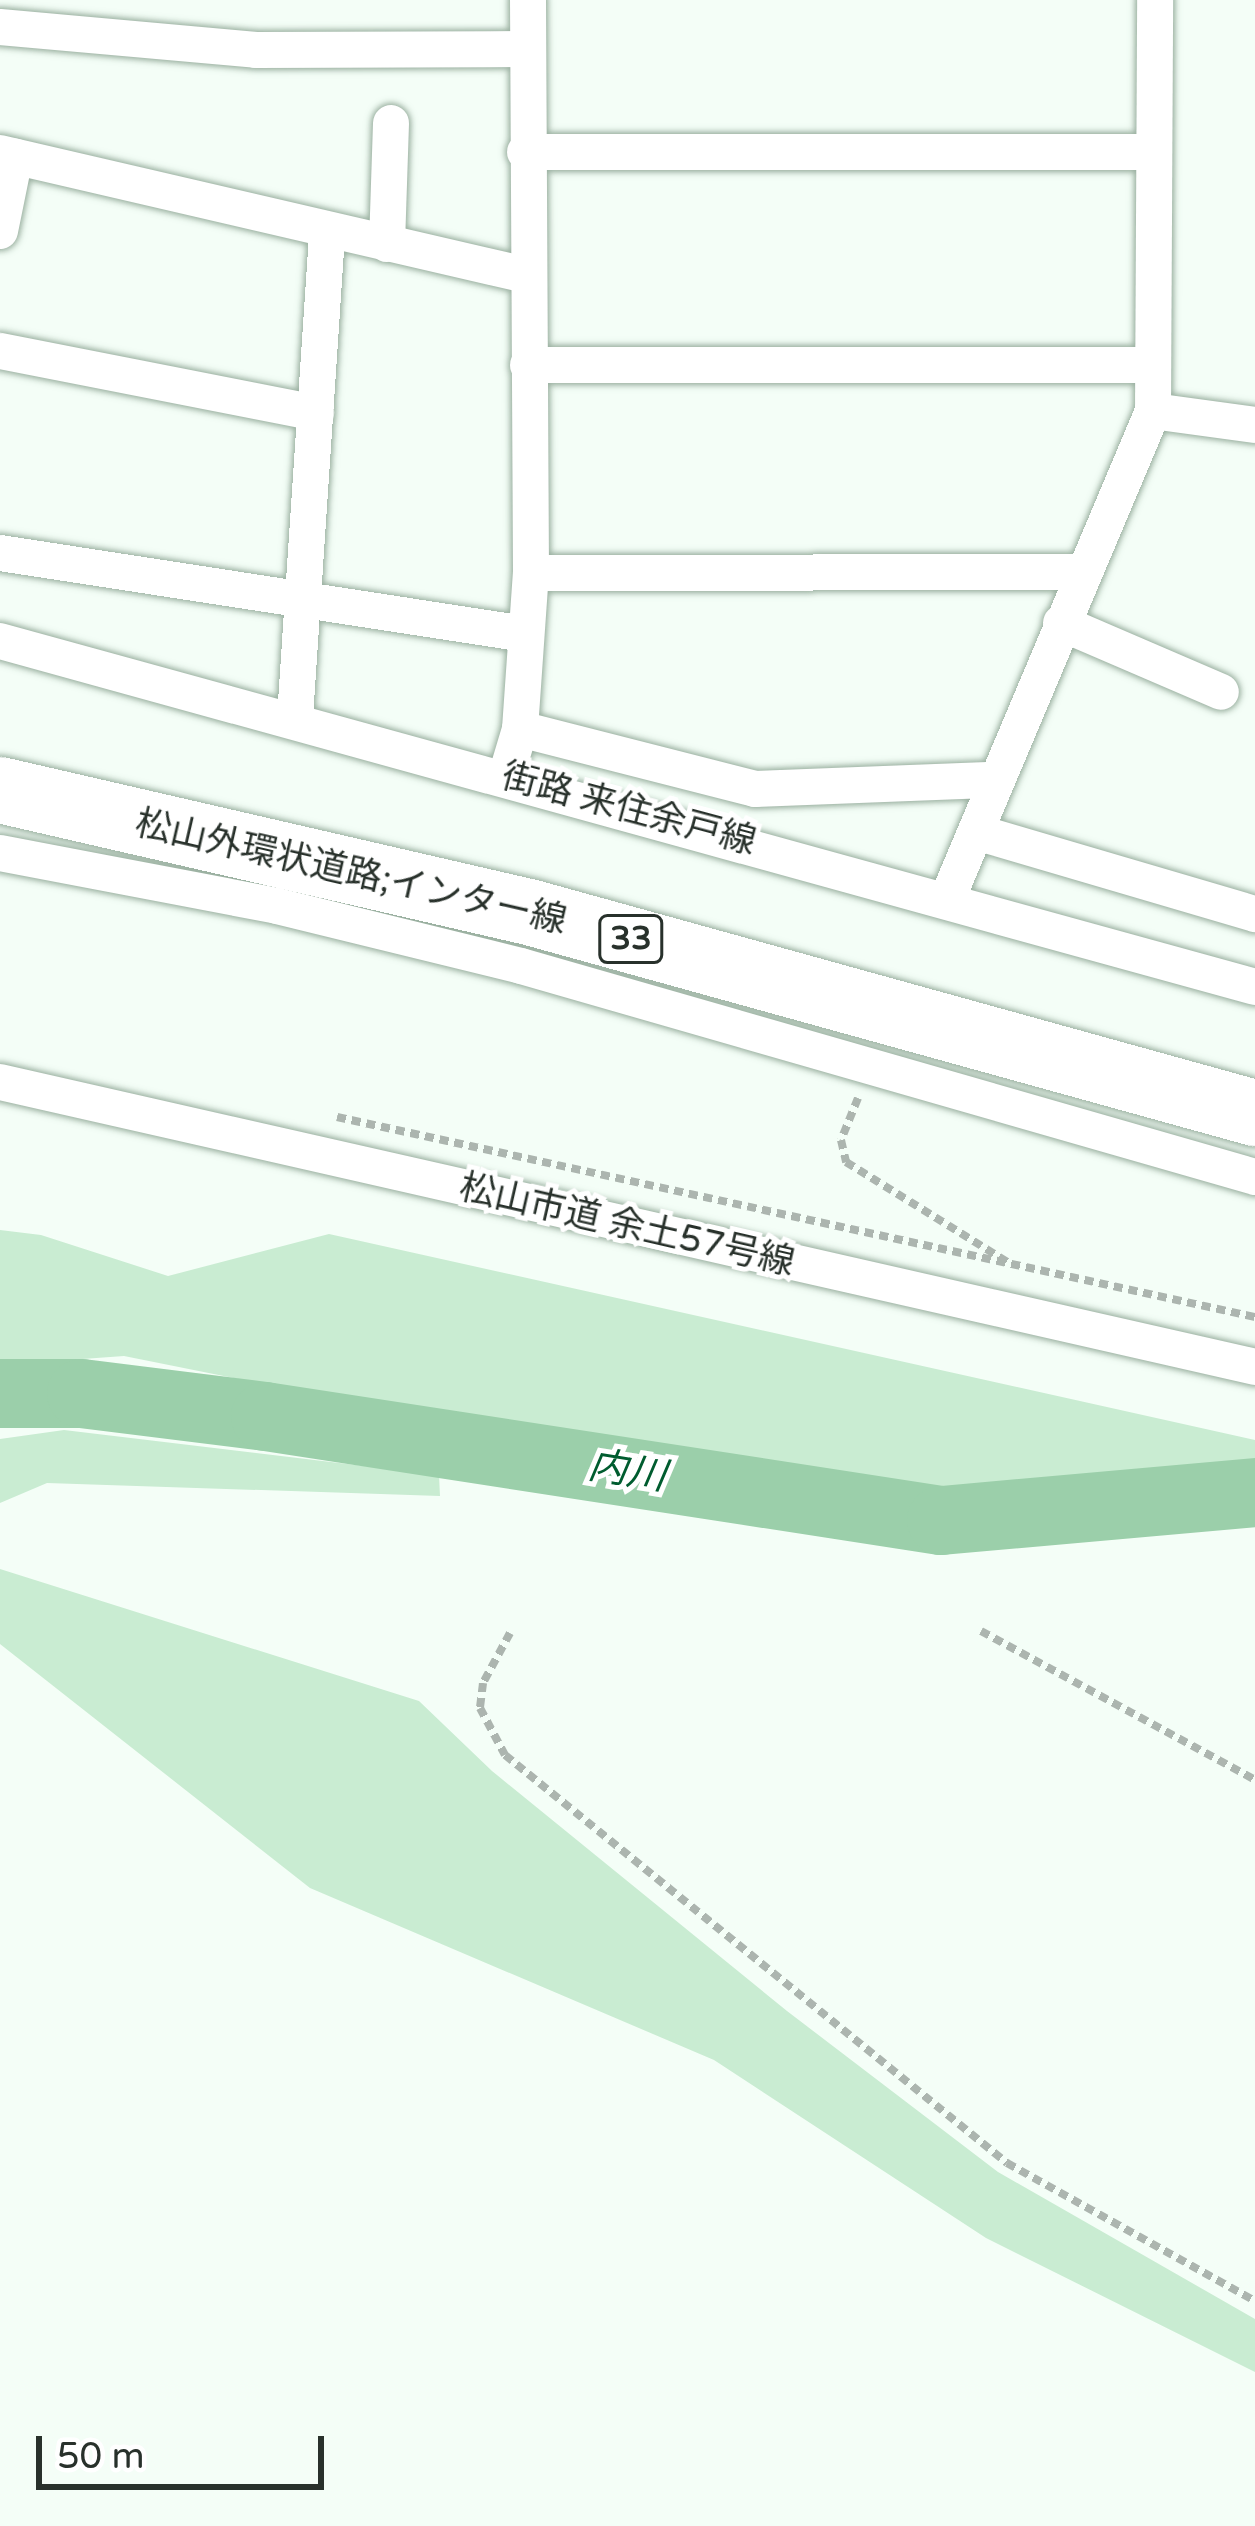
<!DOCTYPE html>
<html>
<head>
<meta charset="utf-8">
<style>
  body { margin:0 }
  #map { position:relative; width:1255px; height:2526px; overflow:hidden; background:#f4fef7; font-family:"Varela Round","Noto Sans JP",sans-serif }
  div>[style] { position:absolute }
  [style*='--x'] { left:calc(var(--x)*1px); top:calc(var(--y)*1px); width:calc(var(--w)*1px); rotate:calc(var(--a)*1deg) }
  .green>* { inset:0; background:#c9ecd2 }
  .river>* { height:69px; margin:-34.5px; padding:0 34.5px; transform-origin:34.5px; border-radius:34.5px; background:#9bcfaa }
  .path>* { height:8px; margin-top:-4px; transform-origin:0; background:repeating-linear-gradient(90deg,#acb5af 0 9px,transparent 0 15px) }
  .roads { filter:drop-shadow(0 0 3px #9ab0a0) drop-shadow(0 0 3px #9ab0a0) }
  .street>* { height:36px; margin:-18px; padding:0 18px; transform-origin:18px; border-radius:18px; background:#fff }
  .highway>* { height:66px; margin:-33px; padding:0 33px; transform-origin:33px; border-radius:33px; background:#fff }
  span { translate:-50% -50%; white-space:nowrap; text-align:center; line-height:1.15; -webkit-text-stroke:10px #fff; paint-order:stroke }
  .shield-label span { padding:3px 9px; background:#fff; border:3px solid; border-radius:9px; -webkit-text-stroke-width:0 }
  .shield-label { font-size:33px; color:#28312b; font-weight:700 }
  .street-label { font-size:36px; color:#28312b }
  .water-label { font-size:39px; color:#005c2f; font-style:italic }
  .scale { position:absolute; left:36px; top:2436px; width:288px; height:54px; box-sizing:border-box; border:6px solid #28312b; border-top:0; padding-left:15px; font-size:36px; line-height:42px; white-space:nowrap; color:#28312b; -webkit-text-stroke:9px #fff; paint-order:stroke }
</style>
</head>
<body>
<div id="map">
  <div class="green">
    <i style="clip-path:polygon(0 1230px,41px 1235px,168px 1276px,329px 1234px,1255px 1440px,1255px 1468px,1036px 1483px,936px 1505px,521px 1436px,124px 1356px,0 1365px)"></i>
    <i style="clip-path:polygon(64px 1430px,439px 1475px,440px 1496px,47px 1483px,0 1503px,0 1439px)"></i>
    <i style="clip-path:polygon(0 1569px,419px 1701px,492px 1771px,787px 2011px,998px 2172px,1255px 2319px,1255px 2372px,986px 2238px,714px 2060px,310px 1888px,0 1644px)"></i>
  </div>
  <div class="river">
    <i style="--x:0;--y:1393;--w:81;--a:0"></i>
    <i style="--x:81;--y:1393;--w:185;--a:7.1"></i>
    <i style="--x:265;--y:1416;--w:684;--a:8.75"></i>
    <i style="--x:941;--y:1520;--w:315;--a:-5.1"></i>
  </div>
  <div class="path">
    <i style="--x:858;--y:1098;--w:45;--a:112"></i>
    <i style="--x:841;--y:1140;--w:23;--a:77"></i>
    <i style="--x:846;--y:1162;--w:192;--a:31.8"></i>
    <i style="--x:337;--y:1117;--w:940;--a:12.29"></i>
    <i style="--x:981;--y:1631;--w:312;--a:28.5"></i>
    <i style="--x:510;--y:1633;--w:57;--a:118.4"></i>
    <i style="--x:483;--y:1683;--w:25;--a:97"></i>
    <i style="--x:480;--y:1708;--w:53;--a:62"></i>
    <i style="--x:505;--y:1755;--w:647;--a:39.1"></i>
    <i style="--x:1007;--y:2163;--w:284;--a:29.1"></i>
  </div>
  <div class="roads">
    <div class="street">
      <i style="--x:0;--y:27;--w:257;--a:5.1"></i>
      <i style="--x:256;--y:50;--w:267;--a:-0.2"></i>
      <i style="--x:525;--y:152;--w:628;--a:0"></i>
      <i style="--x:0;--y:153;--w:540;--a:13.06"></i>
      <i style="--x:0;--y:231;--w:76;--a:-78.5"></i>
      <i style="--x:387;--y:244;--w:121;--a:-88.1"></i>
      <i style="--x:0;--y:351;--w:322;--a:11.1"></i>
      <i style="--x:528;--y:365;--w:625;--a:0"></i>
      <i style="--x:1153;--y:411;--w:103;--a:7.8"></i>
      <i style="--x:0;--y:553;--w:531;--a:8.77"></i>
      <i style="--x:531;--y:573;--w:551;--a:-0.1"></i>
      <i style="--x:1061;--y:623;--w:174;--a:23.3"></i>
      <i style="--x:0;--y:641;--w:1302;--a:15.41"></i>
      <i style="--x:295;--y:717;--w:487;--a:-86.2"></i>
      <i style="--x:520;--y:729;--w:243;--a:14.3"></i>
      <i style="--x:755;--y:789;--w:239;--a:-2.2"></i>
      <i style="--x:506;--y:776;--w:49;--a:-73.4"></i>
      <i style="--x:520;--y:729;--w:156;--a:-86"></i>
      <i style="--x:531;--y:573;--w:573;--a:-90.3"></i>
      <i style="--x:976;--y:832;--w:291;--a:16.4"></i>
      <i style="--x:0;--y:853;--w:282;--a:10.8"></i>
      <i style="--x:277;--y:906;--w:251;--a:13.8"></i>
      <i style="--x:521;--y:966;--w:764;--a:16.04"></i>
      <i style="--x:948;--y:897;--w:527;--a:-67.13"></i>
      <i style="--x:1153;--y:411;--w:411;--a:-89.7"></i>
      <i style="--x:0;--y:1082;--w:1287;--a:12.79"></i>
    </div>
    <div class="highway">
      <i style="--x:0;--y:790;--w:543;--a:12.99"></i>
      <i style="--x:529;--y:912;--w:753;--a:15.48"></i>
    </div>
  </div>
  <div class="shield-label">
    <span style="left:631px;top:939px">33</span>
  </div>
  <div class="street-label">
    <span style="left:629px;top:809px;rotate:15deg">街路 来住余戸線</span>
    <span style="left:351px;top:872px;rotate:13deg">松山外環状道路;インター線</span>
    <span style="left:627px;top:1225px;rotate:13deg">松山市道 余土57号線</span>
  </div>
  <div class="water-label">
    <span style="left:627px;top:1472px;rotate:9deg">内川</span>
  </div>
  <div class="scale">50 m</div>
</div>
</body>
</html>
